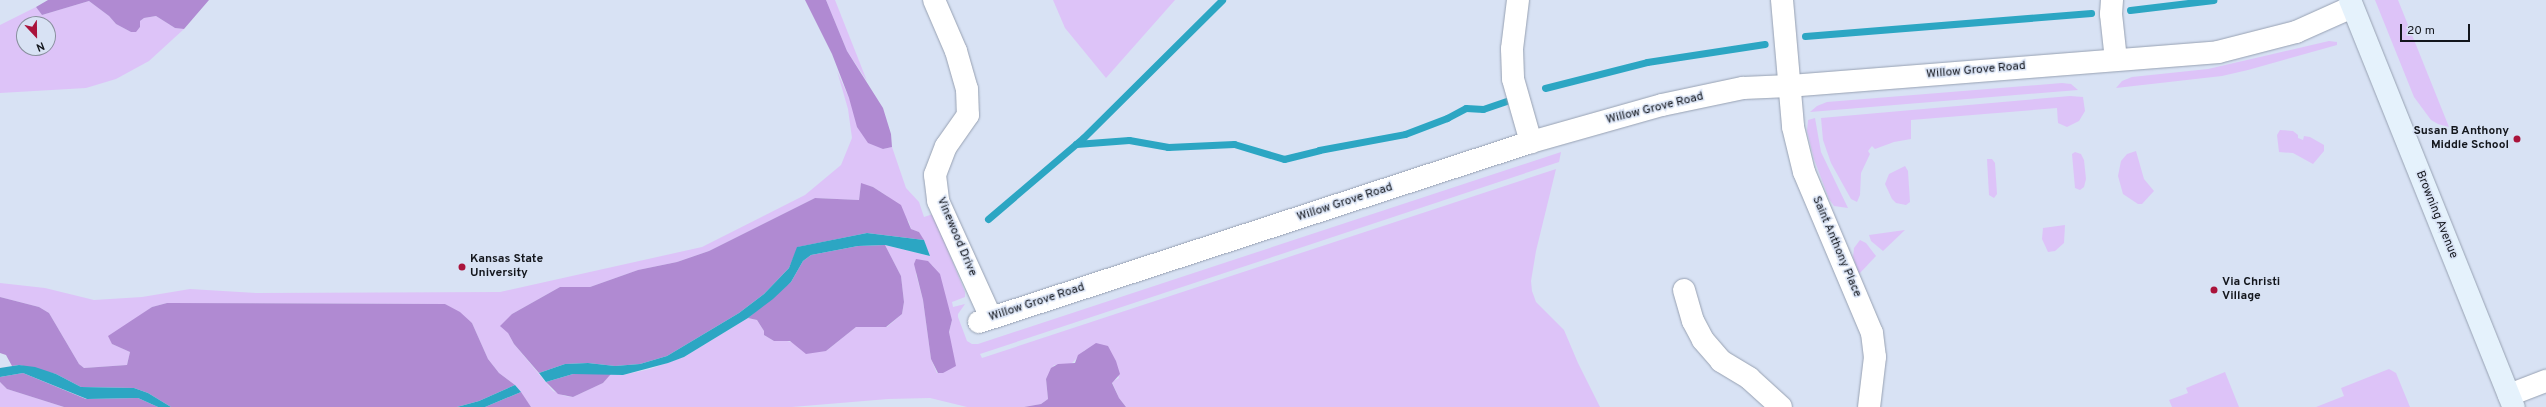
<!DOCTYPE html>
<html>
<head>
<meta charset="utf-8">
<style>
  body { margin:0 }
  #map { position:relative; width:2546px; height:407px; overflow:hidden; background:#d8e2f4; font-family:Overpass,sans-serif }
  div>[style] { position:absolute }
  [style*='--x'] { left:calc(var(--x)*1px); top:calc(var(--y)*1px); width:calc(var(--w)*1px); rotate:calc(var(--a)*1deg) }
  .green>* { inset:0; background:#ddc3f8 }
  .forest>* { inset:0; background:#b08ad2 }
  .water>* { inset:0; background:#2ca6c3 }
  .stream>* { height:7px; margin:-3.5px; padding:0 3.5px; transform-origin:3.5px; border-radius:3.5px; background:#2ca6c3 }
  .roads { filter:drop-shadow(0 0 1px #97a1b2) drop-shadow(0 0 1px #97a1b2) }
  .street>* { height:22px; margin:-11px; padding:0 11px; transform-origin:11px; border-radius:11px; background:#fff }
  .secondary>* { height:22px; margin:-11px; padding:0 11px; transform-origin:11px; border-radius:11px; background:#e5f2fc }
  .dots>* { width:11px; height:11px; translate:-50% -50%; box-sizing:border-box; border:2px solid #d8e2f4; border-radius:50% }
  span { translate:-50% -50%; white-space:nowrap; text-align:center; line-height:1.15; -webkit-text-stroke:3px #d8e2f4; paint-order:stroke }
  .street-label { font-size:12px; color:#13161c }
  .poi-label { font-size:12px; color:#13161c; font-weight:700 }
  .right { translate:-100% -50%; text-align:right }
  .left { translate:0 -50%; text-align:left }
  .north { position:absolute; left:16px; top:16px; width:40px; height:40px; box-sizing:border-box; background:#d8e2f4; border:1px solid #89909e; border-radius:50%; rotate:158deg; font-size:11px; font-weight:700; line-height:16px; text-align:center; color:#13161c }
  .north::after { content:''; display:block; margin:auto; width:14px; height:18px; background:#aa133b; clip-path:polygon(50% 0,100% 100%,50% 72%,0 100%) }
  .scale { position:absolute; left:2400px; top:24px; width:70px; height:18px; box-sizing:border-box; border:2px solid #13161c; border-top:0; padding-left:5px; font-size:12px; line-height:14px; white-space:nowrap; color:#13161c; -webkit-text-stroke:3px #d8e2f4; paint-order:stroke }
</style>
</head>
<body>
<div id="map">
  <div class="green">
    <i style="clip-path:polygon(826px 0,835px 0,867px 81px,847px 51px)"></i>
    <i style="clip-path:polygon(1053px 0,1175px 0,1106px 78px,1065px 28px)"></i>
    <i style="clip-path:polygon(2375px 0,2398px 0,2449px 127px,2438px 124px,2431px 120px,2414px 97px)"></i>
    <i style="clip-path:polygon(evenodd,89px 1px,109px 16px,116px 24px,131px 32px,136px 31px,140px 27px,140px 21px,144px 18px,156px 16px,175px 28px,184px 29px,149px 61px,116px 79px,86px 88px,0 93px,0 25px,36px 7px,42px 15px,89px 1px,24px 24px,48px 24px,48px 48px,24px 48px,24px 24px)"></i>
    <i style="clip-path:polygon(2329px 41px,2337px 42px,2337px 45px,2248px 70px,2222px 76px,2116px 88px,2122px 81px,2132px 77px,2208px 69px)"></i>
    <i style="clip-path:polygon(evenodd,837px 71px,852px 105px,883px 149px,892px 147px,906px 188px,919px 202px,924px 217px,933px 214px,965px 292px,965px 297px,952px 302px,953px 307px,965px 304px,958px 314px,958px 317px,967px 341px,972px 344px,978px 344px,1561px 152px,1559px 162px,980px 354px,982px 358px,1556px 169px,1536px 251px,1531px 281px,1532px 291px,1536px 302px,1564px 330px,1578px 363px,1600px 407px,1126px 407px,1119px 398px,1112px 382px,1119px 378px,1108px 346px,1085px 350px,1071px 364px,1054px 365px,1046px 379px,1048px 399px,1041px 404px,1024px 407px,967px 407px,930px 398px,888px 399px,792px 407px,531px 407px,515px 385px,499px 373px,488px 359px,472px 323px,445px 304px,167px 303px,152px 307px,122px 328px,112px 344px,130px 352px,127px 365px,84px 368px,79px 364px,49px 313px,39px 307px,0 297px,0 283px,45px 288px,94px 300px,142px 297px,190px 289px,256px 293px,500px 292px,702px 247px,805px 195px,841px 165px,852px 138px,848px 109px,837px 71px,861px 184px,873px 187px,887px 196px,909px 222px,911px 229px,919px 232px,930px 256px,885px 245px,901px 276px,904px 302px,902px 314px,887px 327px,856px 327px,826px 351px,783px 340px,774px 341px,764px 335px,764px 331px,757px 320px,748px 318px,684px 357px,650px 369px,623px 375px,611px 374px,603px 383px,573px 397px,565px 396px,553px 391px,514px 344px,508px 333px,512px 314px,560px 287px,590px 287px,638px 270px,677px 262px,709px 251px,815px 198px,859px 200px,861px 184px,837px 71px,922px 260px,933px 266px,952px 320px,949px 332px,953px 362px,943px 373px,937px 373px,931px 359px,923px 300px,916px 274px,922px 260px)"></i>
    <i style="clip-path:polygon(2062px 83px,2071px 84px,2078px 90px,1810px 112px,1817px 106px,1827px 102px)"></i>
    <i style="clip-path:polygon(2070px 96px,2083px 97px,2085px 111px,2079px 121px,2067px 127px,2058px 123px,2057px 108px,1911px 120px,1911px 139px,1894px 142px,1875px 149px,1872px 146px,1868px 151px,1870px 154px,1861px 173px,1860px 195px,1857px 202px,1851px 199px,1831px 163px,1823px 140px,1821px 118px)"></i>
    <i style="clip-path:polygon(1815px 118px,1821px 152px,1848px 208px,1834px 206px,1829px 199px,1814px 159px,1807px 131px,1808px 120px)"></i>
    <i style="clip-path:polygon(2280px 130px,2293px 131px,2298px 135px,2298px 138px,2303px 140px,2304px 136px,2310px 137px,2324px 145px,2324px 151px,2313px 164px,2293px 153px,2279px 152px,2277px 135px)"></i>
    <i style="clip-path:polygon(2136px 151px,2144px 179px,2154px 191px,2142px 204px,2138px 204px,2123px 194px,2118px 176px,2121px 161px,2127px 154px)"></i>
    <i style="clip-path:polygon(2075px 152px,2081px 154px,2084px 160px,2086px 179px,2084px 187px,2080px 190px,2075px 188px,2072px 154px)"></i>
    <i style="clip-path:polygon(1987px 159px,1992px 159px,1995px 163px,1997px 194px,1994px 198px,1989px 195px)"></i>
    <i style="clip-path:polygon(1905px 166px,1908px 171px,1910px 202px,1906px 205px,1896px 203px,1892px 199px,1885px 184px,1889px 174px)"></i>
    <i style="clip-path:polygon(2065px 225px,2064px 243px,2055px 251px,2048px 252px,2042px 239px,2043px 228px)"></i>
    <i style="clip-path:polygon(1905px 230px,1883px 251px,1871px 241px,1869px 235px)"></i>
    <i style="clip-path:polygon(1860px 240px,1866px 243px,1876px 256px,1859px 274px,1853px 257px,1854px 248px)"></i>
    <i style="clip-path:polygon(2389px 369px,2396px 373px,2410px 407px,2316px 407px,2344px 396px,2341px 388px)"></i>
    <i style="clip-path:polygon(2225px 372px,2239px 407px,2172px 407px,2169px 400px,2188px 393px,2186px 388px)"></i>
    <i style="clip-path:polygon(0 382px,7px 389px,64px 407px,0 407px)"></i>
  </div>
  <div class="forest">
    <i style="clip-path:polygon(48px 0,209px 0,184px 29px,175px 28px,156px 16px,144px 18px,140px 21px,140px 27px,136px 32px,131px 32px,116px 24px,109px 16px,89px 1px,42px 15px,36px 7px)"></i>
    <i style="clip-path:polygon(805px 0,826px 0,847px 51px,883px 108px,891px 134px,892px 147px,883px 149px,868px 143px,857px 127px,849px 98px,832px 54px)"></i>
    <i style="clip-path:polygon(861px 183px,873px 187px,901px 205px,911px 229px,919px 232px,924px 240px,867px 233px,798px 247px,789px 268px,764px 294px,739px 313px,667px 356px,640px 364px,615px 366px,588px 363px,565px 364px,539px 373px,514px 344px,508px 333px,500px 326px,512px 314px,560px 287px,590px 287px,638px 270px,677px 262px,709px 251px,815px 198px,859px 200px)"></i>
    <i style="clip-path:polygon(885px 245px,901px 276px,904px 302px,902px 314px,886px 327px,856px 327px,826px 351px,806px 354px,790px 341px,774px 341px,764px 335px,764px 331px,757px 320px,748px 318px,791px 282px,803px 261px,811px 255px,858px 246px)"></i>
    <i style="clip-path:polygon(916px 259px,928px 261px,940px 274px,952px 320px,949px 332px,956px 366px,943px 373px,938px 373px,931px 359px,923px 300px,914px 264px)"></i>
    <i style="clip-path:polygon(0 297px,39px 307px,49px 313px,79px 364px,84px 368px,127px 365px,130px 352px,112px 344px,108px 336px,152px 307px,167px 303px,445px 304px,460px 312px,472px 323px,488px 359px,499px 373px,515px 385px,479px 401px,457px 407px,171px 407px,148px 393px,134px 388px,81px 387px,56px 374px,19px 365px,12px 366px,6px 355px,0 353px)"></i>
    <i style="clip-path:polygon(1096px 343px,1108px 346px,1116px 361px,1120px 374px,1112px 383px,1119px 398px,1126px 407px,1024px 407px,1041px 404px,1048px 399px,1046px 379px,1051px 368px,1058px 364px,1075px 363px,1078px 355px)"></i>
    <i style="clip-path:polygon(23px 373px,86px 399px,138px 398px,158px 407px,64px 407px,7px 389px,0 382px,0 377px)"></i>
    <i style="clip-path:polygon(573px 374px,611px 374px,603px 383px,573px 397px,558px 394px,546px 382px)"></i>
    <i style="clip-path:polygon(521px 392px,531px 407px,485px 407px)"></i>
  </div>
  <div class="water">
    <i style="clip-path:polygon(867px 233px,924px 240px,930px 256px,885px 245px,858px 246px,811px 255px,803px 261px,791px 282px,773px 299px,748px 318px,684px 357px,668px 363px,623px 375px,573px 374px,546px 382px,539px 373px,565px 364px,588px 363px,615px 366px,640px 364px,667px 356px,739px 313px,764px 294px,789px 268px,797px 247px)"></i>
    <i style="clip-path:polygon(19px 365px,35px 367px,56px 374px,81px 387px,134px 388px,148px 393px,171px 407px,158px 407px,138px 398px,87px 399px,23px 373px,0 377px,0 368px)"></i>
    <i style="clip-path:polygon(515px 385px,521px 392px,485px 407px,457px 407px,479px 401px)"></i>
  </div>
  <div class="stream">
    <i style="--x:2130;--y:10;--w:84;--a:-6.9"></i>
    <i style="--x:1805;--y:36;--w:287;--a:-4.6"></i>
    <i style="--x:1545;--y:88;--w:105;--a:-14.3"></i>
    <i style="--x:1647;--y:62;--w:119;--a:-8.7"></i>
    <i style="--x:1076;--y:144;--w:53;--a:-4.3"></i>
    <i style="--x:1129;--y:140;--w:40;--a:10"></i>
    <i style="--x:1168;--y:147;--w:66;--a:-2.6"></i>
    <i style="--x:1234;--y:144;--w:52;--a:16.7"></i>
    <i style="--x:1284;--y:159;--w:36;--a:-14"></i>
    <i style="--x:1319;--y:150;--w:87;--a:-10.5"></i>
    <i style="--x:1405;--y:134;--w:45;--a:-20.9"></i>
    <i style="--x:1447;--y:118;--w:21;--a:-28"></i>
    <i style="--x:1466;--y:108;--w:17;--a:3"></i>
    <i style="--x:1483;--y:109;--w:24;--a:-19"></i>
    <i style="--x:988;--y:219;--w:125;--a:-40.5"></i>
    <i style="--x:1083;--y:138;--w:196;--a:-44.8"></i>
  </div>
  <div class="roads">
    <div class="street">
      <i style="--x:934;--y:0;--w:56;--a:66.7"></i>
      <i style="--x:956;--y:51;--w:40;--a:74"></i>
      <i style="--x:967;--y:89;--w:26;--a:88"></i>
      <i style="--x:968;--y:115;--w:38;--a:125"></i>
      <i style="--x:946;--y:146;--w:31;--a:111"></i>
      <i style="--x:935;--y:175;--w:26;--a:83"></i>
      <i style="--x:938;--y:201;--w:128;--a:65.6"></i>
      <i style="--x:1518;--y:0;--w:49;--a:97"></i>
      <i style="--x:1512;--y:49;--w:30;--a:88"></i>
      <i style="--x:1513;--y:79;--w:66;--a:74.1"></i>
      <i style="--x:1782;--y:0;--w:127;--a:85"></i>
      <i style="--x:1793;--y:127;--w:46;--a:76.3"></i>
      <i style="--x:1804;--y:172;--w:175;--a:67.1"></i>
      <i style="--x:1872;--y:333;--w:24;--a:83"></i>
      <i style="--x:1875;--y:357;--w:50;--a:96.8"></i>
      <i style="--x:2112;--y:0;--w:14;--a:94"></i>
      <i style="--x:2111;--y:14;--w:46;--a:83.8"></i>
      <i style="--x:1684;--y:290;--w:32;--a:74"></i>
      <i style="--x:1693;--y:321;--w:21;--a:62"></i>
      <i style="--x:1703;--y:340;--w:28;--a:49"></i>
      <i style="--x:1721;--y:361;--w:33;--a:31"></i>
      <i style="--x:1749;--y:378;--w:43;--a:42.2"></i>
      <i style="--x:979;--y:322;--w:581;--a:-18.06"></i>
      <i style="--x:1531;--y:142;--w:136;--a:-15.8"></i>
      <i style="--x:1662;--y:105;--w:83;--a:-11.9"></i>
      <i style="--x:1743;--y:88;--w:46;--a:-2.5"></i>
      <i style="--x:1789;--y:86;--w:430;--a:-4.5"></i>
      <i style="--x:2218;--y:52;--w:81;--a:-14.4"></i>
      <i style="--x:2296;--y:32;--w:61;--a:-24.1"></i>
      <i style="--x:2509;--y:395;--w:40;--a:-21"></i>
    </div>
    <div class="secondary">
      <i style="--x:2350;--y:0;--w:439;--a:68.1"></i>
    </div>
  </div>
  <div class="dots">
    <i style="left:2517px;top:139px;background:#aa133b"></i>
    <i style="left:462px;top:267px;background:#aa133b"></i>
    <i style="left:2214px;top:290px;background:#aa133b"></i>
  </div>
  <div class="street-label">
    <span style="left:1976px;top:71px;rotate:-5deg">Willow Grove Road</span>
    <span style="left:1655px;top:109px;rotate:-14deg">Willow Grove Road</span>
    <span style="left:1345px;top:203px;rotate:-18deg">Willow Grove Road</span>
    <span style="left:2436px;top:215px;rotate:68deg">Browning Avenue</span>
    <span style="left:956px;top:237px;rotate:67deg">Vinewood Drive</span>
    <span style="left:1836px;top:247px;rotate:67deg">Saint Anthony Place</span>
    <span style="left:1037px;top:303px;rotate:-18deg">Willow Grove Road</span>
  </div>
  <div class="poi-label">
    <span class="right" style="left:2509px;top:139px">Susan B Anthony<br>Middle School</span>
    <span class="left" style="left:470px;top:267px">Kansas State<br>University</span>
    <span class="left" style="left:2222px;top:290px">Via Christi<br>Village</span>
  </div>
  <div class="north">N</div>
  <div class="scale">20 m</div>
</div>
</body>
</html>
